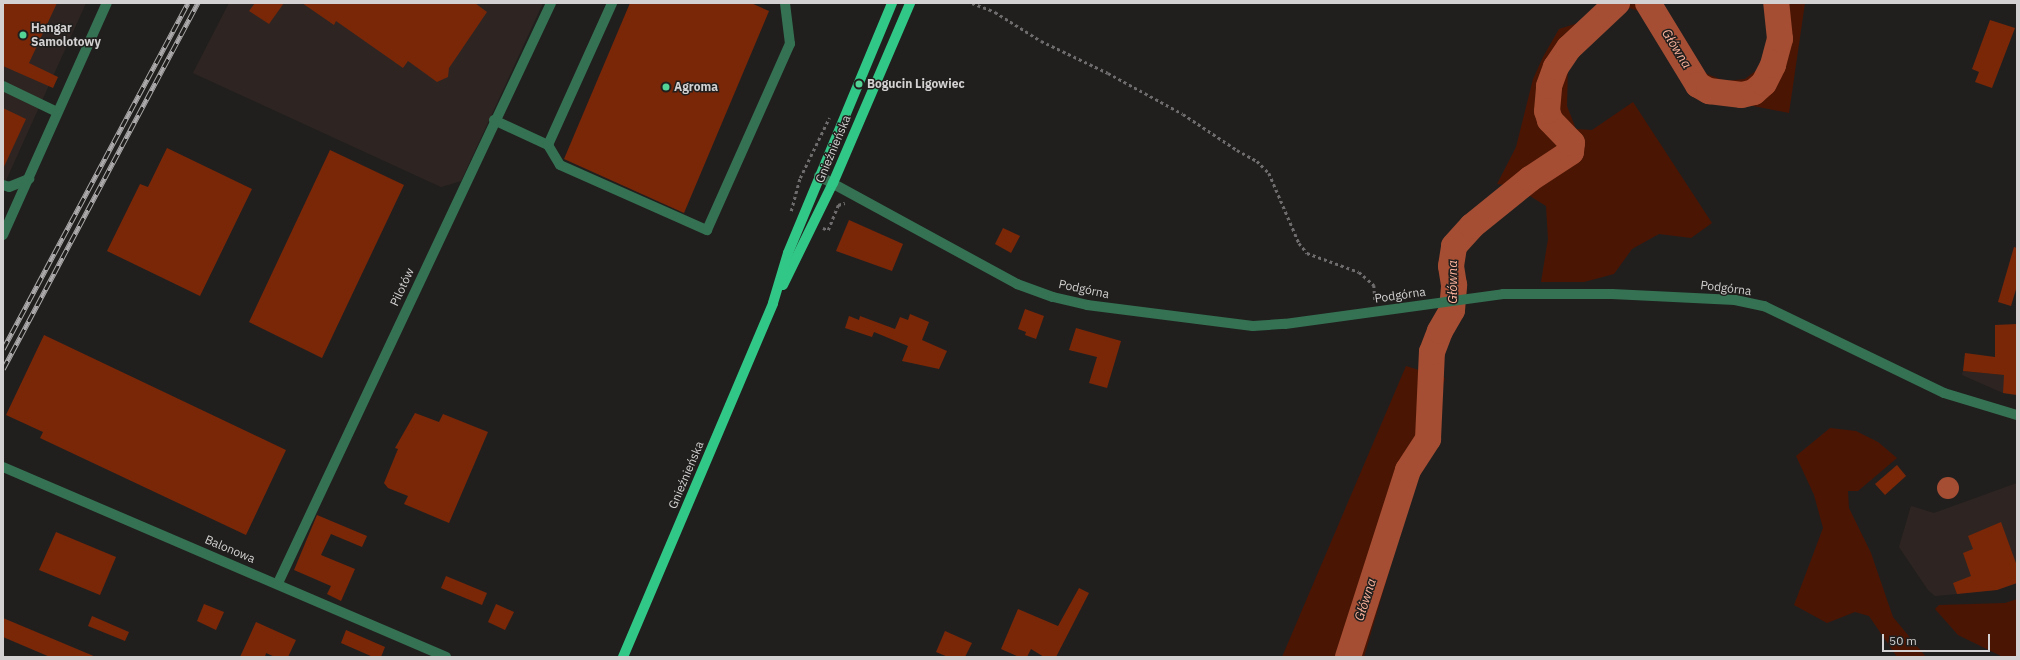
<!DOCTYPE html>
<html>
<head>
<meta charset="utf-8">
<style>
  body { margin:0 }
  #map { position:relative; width:2020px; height:660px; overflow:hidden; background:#211f1e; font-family:"IBM Plex Sans",sans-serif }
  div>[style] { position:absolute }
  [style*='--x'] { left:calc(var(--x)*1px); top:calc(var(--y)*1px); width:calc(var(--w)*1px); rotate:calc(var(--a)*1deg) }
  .built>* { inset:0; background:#2e2522 }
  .green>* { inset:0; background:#4b1504 }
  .water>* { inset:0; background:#a54e33 }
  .round { border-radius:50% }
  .river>* { height:26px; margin:-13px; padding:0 13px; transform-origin:13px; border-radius:13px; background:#a54e33 }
  .building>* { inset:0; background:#7a2708 }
  .path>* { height:2.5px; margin-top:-1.25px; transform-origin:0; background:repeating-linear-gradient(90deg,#6e6c6c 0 3px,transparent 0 6px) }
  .minor>* { height:10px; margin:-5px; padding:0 5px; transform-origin:5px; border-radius:5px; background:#357253 }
  .major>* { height:10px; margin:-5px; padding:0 5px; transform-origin:5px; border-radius:5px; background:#31c786 }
  .rail>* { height:4.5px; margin-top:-2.25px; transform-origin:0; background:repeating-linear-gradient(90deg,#211f1e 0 9px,#acaaaa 0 18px); box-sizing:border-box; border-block:1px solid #acaaaa }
  .dots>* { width:11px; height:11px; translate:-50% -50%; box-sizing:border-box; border:2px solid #211f1e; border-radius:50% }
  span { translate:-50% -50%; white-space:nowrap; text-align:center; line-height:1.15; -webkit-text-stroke:3px #211f1e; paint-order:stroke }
  .poi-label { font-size:12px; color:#d3d1d1; font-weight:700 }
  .left { translate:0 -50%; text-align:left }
  .street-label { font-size:12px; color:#d3d1d1 }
  .water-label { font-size:13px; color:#fcb39c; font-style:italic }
  .frame { position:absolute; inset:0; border:4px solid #d3d1d1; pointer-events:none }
  .scale { position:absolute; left:1882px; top:634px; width:108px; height:18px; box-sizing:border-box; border:2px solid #d3d1d1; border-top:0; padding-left:5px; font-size:12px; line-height:14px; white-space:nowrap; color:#d3d1d1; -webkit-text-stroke:3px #211f1e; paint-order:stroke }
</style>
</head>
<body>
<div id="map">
  <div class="built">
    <i style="clip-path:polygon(3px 3px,86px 3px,3px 187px)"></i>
    <i style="clip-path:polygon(229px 3px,543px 3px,461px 181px,441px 187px,193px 73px)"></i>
    <i style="clip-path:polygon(1963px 371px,2004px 375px,2017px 395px,2003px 393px,1962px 375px)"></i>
    <i style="clip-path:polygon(2017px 483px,2017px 583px,1997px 590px,1935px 596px,1928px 590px,1899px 547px,1911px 506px,1934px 513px)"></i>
  </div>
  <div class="green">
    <i style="clip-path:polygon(1606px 3px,1657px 3px,1692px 58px,1707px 74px,1725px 81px,1745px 79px,1758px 69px,1770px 45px,1772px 23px,1768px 3px,1805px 3px,1789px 113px,1753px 106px,1698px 90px,1683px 76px,1673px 55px,1641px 12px,1630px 8px,1618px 12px,1572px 53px,1568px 66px,1567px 106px,1576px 129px,1592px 130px,1633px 102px,1712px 223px,1691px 238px,1659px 234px,1632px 249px,1614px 274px,1584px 282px,1541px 282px,1548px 239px,1546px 206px,1514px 186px,1497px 184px,1516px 147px,1533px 79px,1543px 57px,1559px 29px,1584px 21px)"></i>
    <i style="clip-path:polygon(1406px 366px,1445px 378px,1364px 657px,1282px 657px)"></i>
    <i style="clip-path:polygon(1830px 428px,1856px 431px,1878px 442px,1897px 458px,1858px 491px,1848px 491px,1849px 508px,1871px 553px,1893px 617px,1926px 657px,1897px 657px,1869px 616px,1855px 612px,1827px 623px,1794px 605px,1823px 528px,1814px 495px,1796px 456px)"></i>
    <i style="clip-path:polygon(2017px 599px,2017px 657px,2003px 657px,1958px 635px,1935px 609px,1939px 605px,2005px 603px)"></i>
  </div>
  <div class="water">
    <i class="round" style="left:1937px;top:477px;width:22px;height:22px"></i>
  </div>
  <div class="river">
    <i style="--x:1648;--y:3;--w:96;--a:58.6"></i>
    <i style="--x:1698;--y:85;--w:13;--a:29"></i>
    <i style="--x:1709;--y:91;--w:33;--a:7"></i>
    <i style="--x:1742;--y:95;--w:12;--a:-14"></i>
    <i style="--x:1754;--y:92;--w:13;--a:-42"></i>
    <i style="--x:1764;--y:83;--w:20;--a:-63"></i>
    <i style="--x:1773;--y:65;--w:27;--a:-75"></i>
    <i style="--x:1780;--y:39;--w:36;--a:-96"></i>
    <i style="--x:1348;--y:657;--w:196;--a:-72.2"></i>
    <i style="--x:1408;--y:470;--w:37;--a:-57"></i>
    <i style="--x:1428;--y:439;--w:87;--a:-87.4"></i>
    <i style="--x:1432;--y:352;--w:22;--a:-69"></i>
    <i style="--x:1440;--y:331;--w:24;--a:-60"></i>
    <i style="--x:1452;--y:310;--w:25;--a:-85"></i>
    <i style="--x:1454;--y:285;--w:19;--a:-99"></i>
    <i style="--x:1451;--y:266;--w:20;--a:-81"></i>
    <i style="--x:1454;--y:246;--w:27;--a:-48"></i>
    <i style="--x:1472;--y:226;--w:75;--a:-39"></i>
    <i style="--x:1530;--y:179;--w:49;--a:-33.4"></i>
    <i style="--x:1571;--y:152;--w:9;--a:-84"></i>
    <i style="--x:1572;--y:143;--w:32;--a:-134"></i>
    <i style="--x:1550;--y:120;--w:9;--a:-108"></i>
    <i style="--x:1547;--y:111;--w:25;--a:-85"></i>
    <i style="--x:1549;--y:86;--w:20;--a:-70"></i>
    <i style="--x:1556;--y:67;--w:23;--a:-56"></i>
    <i style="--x:1569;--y:48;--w:66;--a:-43.2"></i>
  </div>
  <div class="building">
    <i style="clip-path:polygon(3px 3px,57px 3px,29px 63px,58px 77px,53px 88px,3px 66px)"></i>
    <i style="clip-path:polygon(255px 3px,284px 3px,269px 24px,249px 11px)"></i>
    <i style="clip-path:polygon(302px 3px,475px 3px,487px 12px,449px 68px,448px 77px,437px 82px,408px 61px,403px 68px,336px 21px,334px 25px)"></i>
    <i style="clip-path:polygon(630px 3px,751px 3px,769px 11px,684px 213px,564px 159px)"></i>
    <i style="clip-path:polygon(1990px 20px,2015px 28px,1992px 88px,1975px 82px,1979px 72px,1972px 69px)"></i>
    <i style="clip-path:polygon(3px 108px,26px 119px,3px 169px)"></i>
    <i style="clip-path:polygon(167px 148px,252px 189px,200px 296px,107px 251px,140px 184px,148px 187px)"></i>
    <i style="clip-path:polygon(330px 150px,404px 185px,322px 358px,249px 322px)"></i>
    <i style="clip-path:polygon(849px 220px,903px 244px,892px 271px,836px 251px)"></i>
    <i style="clip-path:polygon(1003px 228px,1020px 236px,1011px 253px,995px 244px)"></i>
    <i style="clip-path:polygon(2014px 247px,2017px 248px,2017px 286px,2011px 306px,1998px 302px)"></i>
    <i style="clip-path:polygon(1025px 309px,1044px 316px,1036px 339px,1025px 335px,1026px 332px,1018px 329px)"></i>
    <i style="clip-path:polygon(910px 314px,929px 322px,922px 340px,947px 351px,939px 369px,902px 361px,908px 346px,874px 332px,872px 337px,845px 328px,849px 316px,859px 320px,860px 316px,895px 329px,900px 317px,908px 320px)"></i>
    <i style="clip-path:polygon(2017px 324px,2017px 395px,2003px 393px,2004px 375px,1963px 371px,1965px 353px,1995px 357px,1995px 325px)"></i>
    <i style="clip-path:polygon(1076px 328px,1121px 341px,1107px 388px,1089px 383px,1097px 357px,1069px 350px)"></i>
    <i style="clip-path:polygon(44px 335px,286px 450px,246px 535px,40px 438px,43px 432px,6px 415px)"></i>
    <i style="clip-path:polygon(415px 413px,439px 422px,443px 414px,488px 432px,449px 523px,404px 504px,408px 496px,388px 488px,384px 483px,398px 449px,395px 448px)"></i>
    <i style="clip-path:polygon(1897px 465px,1906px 476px,1885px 495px,1875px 484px)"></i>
    <i style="clip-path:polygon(317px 515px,367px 536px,362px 547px,331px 534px,321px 555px,355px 569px,341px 601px,327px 594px,331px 586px,294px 570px)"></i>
    <i style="clip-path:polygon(2001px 522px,2017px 566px,2017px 583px,1997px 590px,1957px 594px,1953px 583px,1971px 576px,1963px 553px,1973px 549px,1968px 536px)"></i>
    <i style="clip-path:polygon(56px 532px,116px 557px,100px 595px,39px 570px)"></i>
    <i style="clip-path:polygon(446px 576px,487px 593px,482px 605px,441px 588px)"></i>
    <i style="clip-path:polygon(1079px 588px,1089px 593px,1056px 657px,1044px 657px,1031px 649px,1027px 657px,1019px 657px,1001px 649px,1018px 609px,1058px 626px)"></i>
    <i style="clip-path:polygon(204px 604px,224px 612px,216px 630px,197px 621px)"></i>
    <i style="clip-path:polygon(496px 604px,514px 612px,505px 630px,488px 622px)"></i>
    <i style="clip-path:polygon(92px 616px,129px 632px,125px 641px,88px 626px)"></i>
    <i style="clip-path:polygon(3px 618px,96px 657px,50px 657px,3px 637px)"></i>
    <i style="clip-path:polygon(256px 622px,296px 640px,288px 657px,275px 657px,266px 653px,265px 657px,240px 657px)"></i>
    <i style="clip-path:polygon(346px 630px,385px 647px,381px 657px,373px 657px,341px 643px)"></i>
    <i style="clip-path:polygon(945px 631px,972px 643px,965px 657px,948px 657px,936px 652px)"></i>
  </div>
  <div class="path">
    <i style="--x:936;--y:3;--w:4;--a:0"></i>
    <i style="--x:972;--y:3;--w:25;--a:21"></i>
    <i style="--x:995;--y:12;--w:54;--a:32.2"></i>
    <i style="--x:1041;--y:41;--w:74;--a:25.5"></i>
    <i style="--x:1108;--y:73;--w:85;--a:28.7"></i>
    <i style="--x:1183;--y:114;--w:65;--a:33.7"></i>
    <i style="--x:1237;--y:150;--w:23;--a:29"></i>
    <i style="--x:1257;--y:161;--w:17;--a:45"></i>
    <i style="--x:1269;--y:173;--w:76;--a:66.8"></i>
    <i style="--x:1299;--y:243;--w:13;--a:51"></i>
    <i style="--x:1307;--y:253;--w:55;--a:20.1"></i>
    <i style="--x:1359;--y:272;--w:20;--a:41"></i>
    <i style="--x:1374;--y:285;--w:16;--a:86"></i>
    <i style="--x:791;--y:211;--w:34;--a:-75"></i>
    <i style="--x:800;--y:178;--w:67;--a:-64.2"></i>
    <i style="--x:823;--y:228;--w:5;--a:22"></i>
    <i style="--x:828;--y:230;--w:27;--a:-68"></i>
    <i style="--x:838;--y:205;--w:7;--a:-16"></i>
  </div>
  <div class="minor">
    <i style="--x:3;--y:86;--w:60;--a:25.7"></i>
    <i style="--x:494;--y:120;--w:60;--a:24.8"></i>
    <i style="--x:548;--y:145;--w:23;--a:59"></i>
    <i style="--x:560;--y:165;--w:161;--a:23.9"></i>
    <i style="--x:707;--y:230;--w:204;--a:-66"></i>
    <i style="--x:790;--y:44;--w:41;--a:-97"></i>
    <i style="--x:548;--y:145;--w:156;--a:-65.7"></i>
    <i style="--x:819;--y:176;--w:226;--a:28.6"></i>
    <i style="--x:1017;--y:284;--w:38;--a:20"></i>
    <i style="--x:1053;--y:297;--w:35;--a:13"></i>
    <i style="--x:1087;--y:305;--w:167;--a:7.2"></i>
    <i style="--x:1253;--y:326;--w:32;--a:-4"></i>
    <i style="--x:1285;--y:324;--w:220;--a:-7.8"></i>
    <i style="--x:1503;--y:294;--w:109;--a:0"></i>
    <i style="--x:1612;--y:294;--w:123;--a:2.8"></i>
    <i style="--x:1735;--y:300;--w:30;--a:12"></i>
    <i style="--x:1764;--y:306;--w:200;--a:25.8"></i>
    <i style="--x:1944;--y:393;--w:76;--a:16.8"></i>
    <i style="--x:3;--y:185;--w:6;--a:18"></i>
    <i style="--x:9;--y:187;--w:22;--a:-22"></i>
    <i style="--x:3;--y:235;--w:254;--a:-65.9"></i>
    <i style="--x:3;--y:467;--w:482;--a:23.2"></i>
    <i style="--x:278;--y:583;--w:641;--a:-64.79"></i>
  </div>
  <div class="major">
    <i style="--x:783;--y:285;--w:114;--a:-63.9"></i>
    <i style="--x:833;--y:183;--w:196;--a:-66.8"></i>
    <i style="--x:623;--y:657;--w:384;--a:-67"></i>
    <i style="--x:773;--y:303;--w:52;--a:-73.3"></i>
    <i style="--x:788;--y:253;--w:271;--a:-67.4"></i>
  </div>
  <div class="rail">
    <i style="--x:3;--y:349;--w:392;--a:-61.9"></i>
    <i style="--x:3;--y:369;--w:415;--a:-62"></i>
  </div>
  <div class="dots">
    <i style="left:23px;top:35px;background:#54d396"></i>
    <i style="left:859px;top:84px;background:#54d396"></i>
    <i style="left:666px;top:87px;background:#54d396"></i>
  </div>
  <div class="poi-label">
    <span class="left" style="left:31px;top:35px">Hangar<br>Samolotowy</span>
    <span class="left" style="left:867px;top:84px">Bogucin Ligowiec</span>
    <span class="left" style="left:674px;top:87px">Agroma</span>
  </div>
  <div class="street-label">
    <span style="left:833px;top:149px;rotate:-67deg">Gnieźnieńska</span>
    <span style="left:402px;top:287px;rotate:-65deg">Pilotów</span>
    <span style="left:1726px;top:288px;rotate:7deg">Podgórna</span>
    <span style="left:1084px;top:289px;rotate:12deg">Podgórna</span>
    <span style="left:1400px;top:295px;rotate:-8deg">Podgórna</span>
    <span style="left:686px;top:475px;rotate:-67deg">Gnieźnieńska</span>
    <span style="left:230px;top:549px;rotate:23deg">Balonowa</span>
  </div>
  <div class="water-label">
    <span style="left:1676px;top:49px;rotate:58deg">Główna</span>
    <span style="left:1453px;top:282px;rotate:-90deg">Główna</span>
    <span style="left:1366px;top:600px;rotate:-72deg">Główna</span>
  </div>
  <div class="frame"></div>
  <div class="scale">50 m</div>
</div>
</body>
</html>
